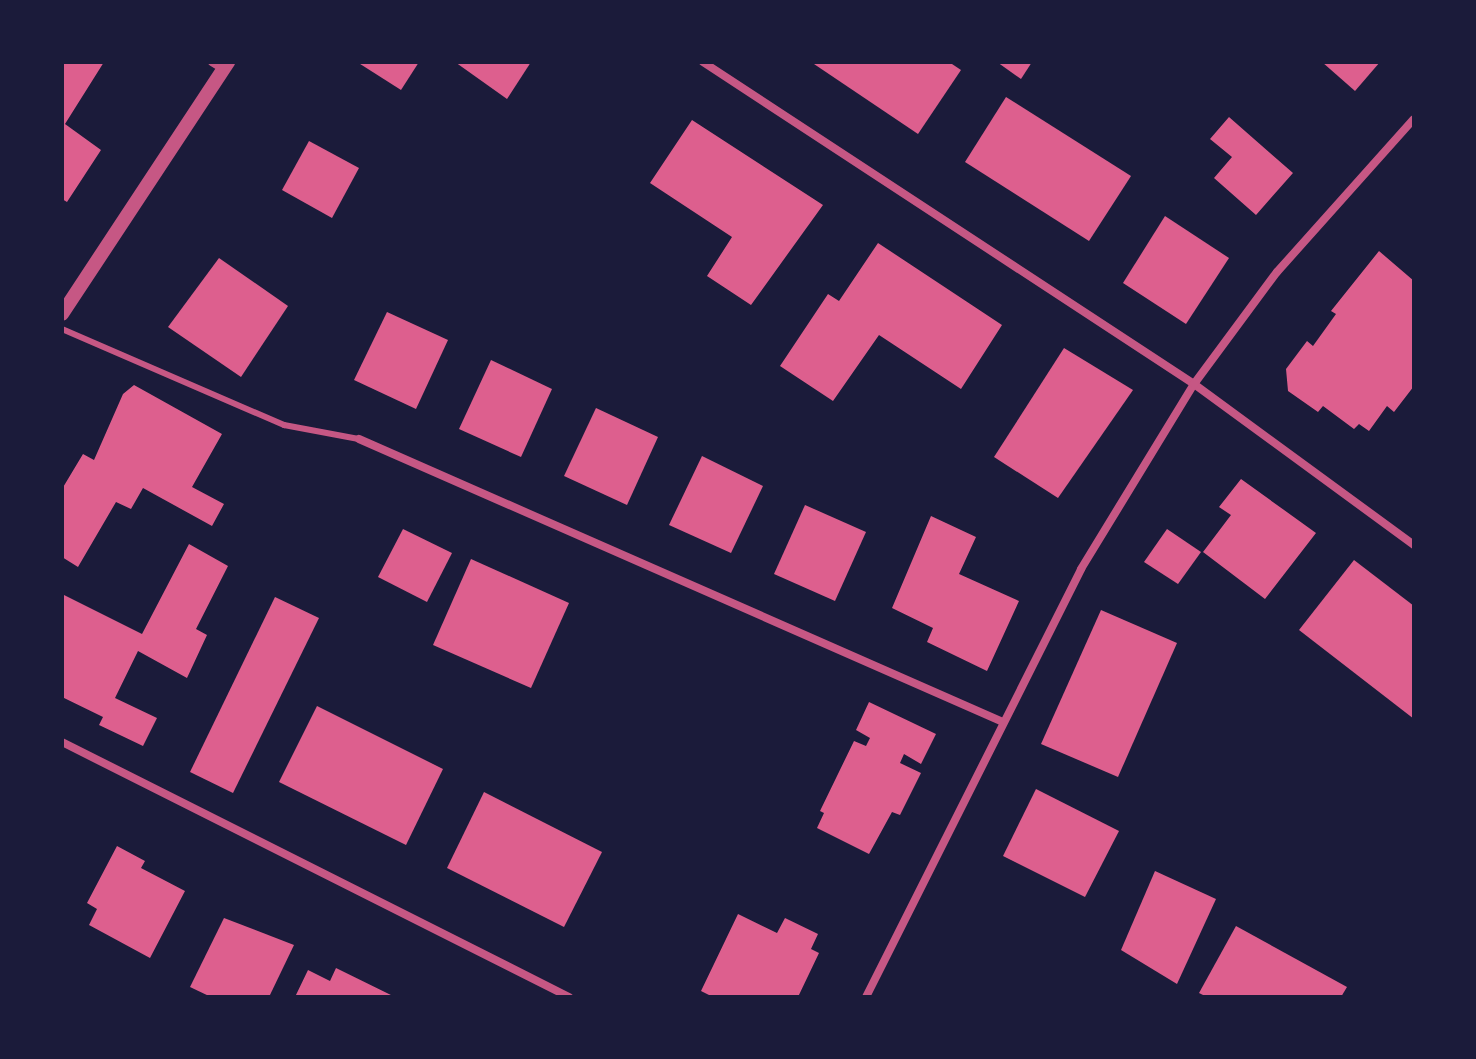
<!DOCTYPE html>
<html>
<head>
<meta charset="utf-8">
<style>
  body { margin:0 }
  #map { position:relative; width:1476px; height:1059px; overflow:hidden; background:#1b1b3a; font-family:"Asap Condensed",sans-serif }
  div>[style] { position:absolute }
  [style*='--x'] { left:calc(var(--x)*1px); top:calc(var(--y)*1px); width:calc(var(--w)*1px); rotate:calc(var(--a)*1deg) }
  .building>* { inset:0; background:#dd5f8e }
  .service>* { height:6px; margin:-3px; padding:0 3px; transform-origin:3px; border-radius:3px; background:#c65784 }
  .minor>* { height:8px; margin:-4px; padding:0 4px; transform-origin:4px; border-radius:4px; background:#c65784 }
  .tertiary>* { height:14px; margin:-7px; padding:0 7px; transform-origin:7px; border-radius:7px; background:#c65784 }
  span { translate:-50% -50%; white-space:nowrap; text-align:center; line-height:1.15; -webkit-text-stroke:8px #1b1b3a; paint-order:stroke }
  .frame { position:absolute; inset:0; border:64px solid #1b1b3a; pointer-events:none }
</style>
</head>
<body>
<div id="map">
  <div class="building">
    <i style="clip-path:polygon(62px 62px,104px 62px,65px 124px,101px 150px,67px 202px,62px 199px)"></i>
    <i style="clip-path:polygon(357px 62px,419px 62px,401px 90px)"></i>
    <i style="clip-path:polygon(455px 62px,531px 62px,507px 99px)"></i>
    <i style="clip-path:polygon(811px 62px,949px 62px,961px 70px,918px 134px)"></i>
    <i style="clip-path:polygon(997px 62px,1032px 62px,1021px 79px)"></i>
    <i style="clip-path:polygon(1322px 62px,1380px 62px,1355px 91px)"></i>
    <i style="clip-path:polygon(1006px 97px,1131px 176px,1089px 241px,965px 162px)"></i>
    <i style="clip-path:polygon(1229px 117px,1293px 173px,1256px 215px,1214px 178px,1232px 157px,1210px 139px)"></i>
    <i style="clip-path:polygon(692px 120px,823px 205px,751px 305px,707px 276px,732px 237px,650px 183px)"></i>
    <i style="clip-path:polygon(309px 141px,359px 168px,332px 218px,282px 190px)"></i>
    <i style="clip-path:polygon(1165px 216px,1229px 258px,1186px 324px,1123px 283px)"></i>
    <i style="clip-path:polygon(878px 243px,1002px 325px,961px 389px,879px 335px,833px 401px,780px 366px,828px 294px,839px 301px)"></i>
    <i style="clip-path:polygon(1379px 251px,1414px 281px,1414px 386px,1394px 412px,1387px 406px,1369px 431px,1359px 424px,1354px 429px,1323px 406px,1318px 412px,1288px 391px,1286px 369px,1307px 341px,1313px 346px,1336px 314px,1331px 311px)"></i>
    <i style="clip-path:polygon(219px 258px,288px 306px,241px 377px,168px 327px)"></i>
    <i style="clip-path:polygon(387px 312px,448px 340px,416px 409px,354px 380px)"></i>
    <i style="clip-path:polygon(1064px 348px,1133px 390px,1058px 498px,994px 457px)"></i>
    <i style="clip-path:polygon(491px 360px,552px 389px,521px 457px,459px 429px)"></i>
    <i style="clip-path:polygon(134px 385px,222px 434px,192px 487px,224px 504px,212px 526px,143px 488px,131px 509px,116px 502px,78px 567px,62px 557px,62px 489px,83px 454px,94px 460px,123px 394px)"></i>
    <i style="clip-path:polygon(596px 408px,658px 437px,627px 505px,564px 476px)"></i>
    <i style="clip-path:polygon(702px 456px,763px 486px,731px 553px,669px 525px)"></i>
    <i style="clip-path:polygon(1241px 479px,1316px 533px,1265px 599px,1203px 552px,1231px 515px,1219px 507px)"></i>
    <i style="clip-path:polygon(805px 505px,866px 532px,835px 601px,774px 574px)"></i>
    <i style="clip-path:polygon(931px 516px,976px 537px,959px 574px,1019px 601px,987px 671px,927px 642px,933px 628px,892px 608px)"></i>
    <i style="clip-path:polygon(403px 529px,452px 553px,427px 602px,378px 577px)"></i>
    <i style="clip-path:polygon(1167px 529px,1201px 552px,1178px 584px,1144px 562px)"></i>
    <i style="clip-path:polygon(189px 544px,228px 566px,196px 629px,207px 635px,187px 678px,138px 651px,115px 698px,157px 718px,143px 746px,99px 725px,103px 717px,62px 697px,62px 594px,142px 634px)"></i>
    <i style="clip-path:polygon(471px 559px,569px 603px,531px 688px,433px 645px)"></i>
    <i style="clip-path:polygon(1354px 560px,1414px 606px,1414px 719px,1299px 630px)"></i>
    <i style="clip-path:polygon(275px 597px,319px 618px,233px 793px,190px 772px)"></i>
    <i style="clip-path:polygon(1101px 610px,1177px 643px,1118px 777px,1041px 744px)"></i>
    <i style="clip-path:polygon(869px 702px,936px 734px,921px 764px,904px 754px,900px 763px,921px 773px,900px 815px,892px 812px,869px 854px,817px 828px,824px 813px,820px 811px,854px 741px,866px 746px,870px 738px,856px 730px)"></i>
    <i style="clip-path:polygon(317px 706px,443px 769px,406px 845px,279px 782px)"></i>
    <i style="clip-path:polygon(1036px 789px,1119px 831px,1085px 897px,1003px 856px)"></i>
    <i style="clip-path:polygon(484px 792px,602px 852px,564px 927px,447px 868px)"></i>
    <i style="clip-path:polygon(117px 846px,145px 861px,141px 868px,185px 891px,150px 958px,89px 925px,97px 909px,87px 903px)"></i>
    <i style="clip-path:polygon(1155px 871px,1216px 899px,1177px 984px,1121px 950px)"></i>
    <i style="clip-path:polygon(738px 914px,777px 933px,785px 918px,818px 934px,811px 949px,819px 953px,798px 997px,713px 997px,701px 991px)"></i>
    <i style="clip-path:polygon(224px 918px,294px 945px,269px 997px,211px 997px,190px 987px)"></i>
    <i style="clip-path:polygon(1236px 926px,1347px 987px,1341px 997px,1207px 997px,1199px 993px)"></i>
    <i style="clip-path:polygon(336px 968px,395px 997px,295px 997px,308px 970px,330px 981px)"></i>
  </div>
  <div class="service">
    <i style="--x:62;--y:329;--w:242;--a:23.4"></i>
    <i style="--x:284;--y:425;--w:76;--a:10.6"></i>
  </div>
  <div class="minor">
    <i style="--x:212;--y:62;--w:13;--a:32"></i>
    <i style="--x:703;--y:62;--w:587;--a:33.26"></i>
    <i style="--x:1194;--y:384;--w:273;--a:36.2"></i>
    <i style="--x:359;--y:439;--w:703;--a:23.72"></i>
    <i style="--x:62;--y:742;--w:568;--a:26.7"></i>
    <i style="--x:866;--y:997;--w:479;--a:-63.3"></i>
    <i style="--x:1081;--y:569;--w:217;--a:-58.6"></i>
    <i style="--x:1194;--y:384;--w:139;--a:-53.5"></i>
    <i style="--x:1277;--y:272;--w:205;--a:-48.2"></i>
  </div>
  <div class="tertiary">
    <i style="--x:62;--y:314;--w:302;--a:-56.6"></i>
  </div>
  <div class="frame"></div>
</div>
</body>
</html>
